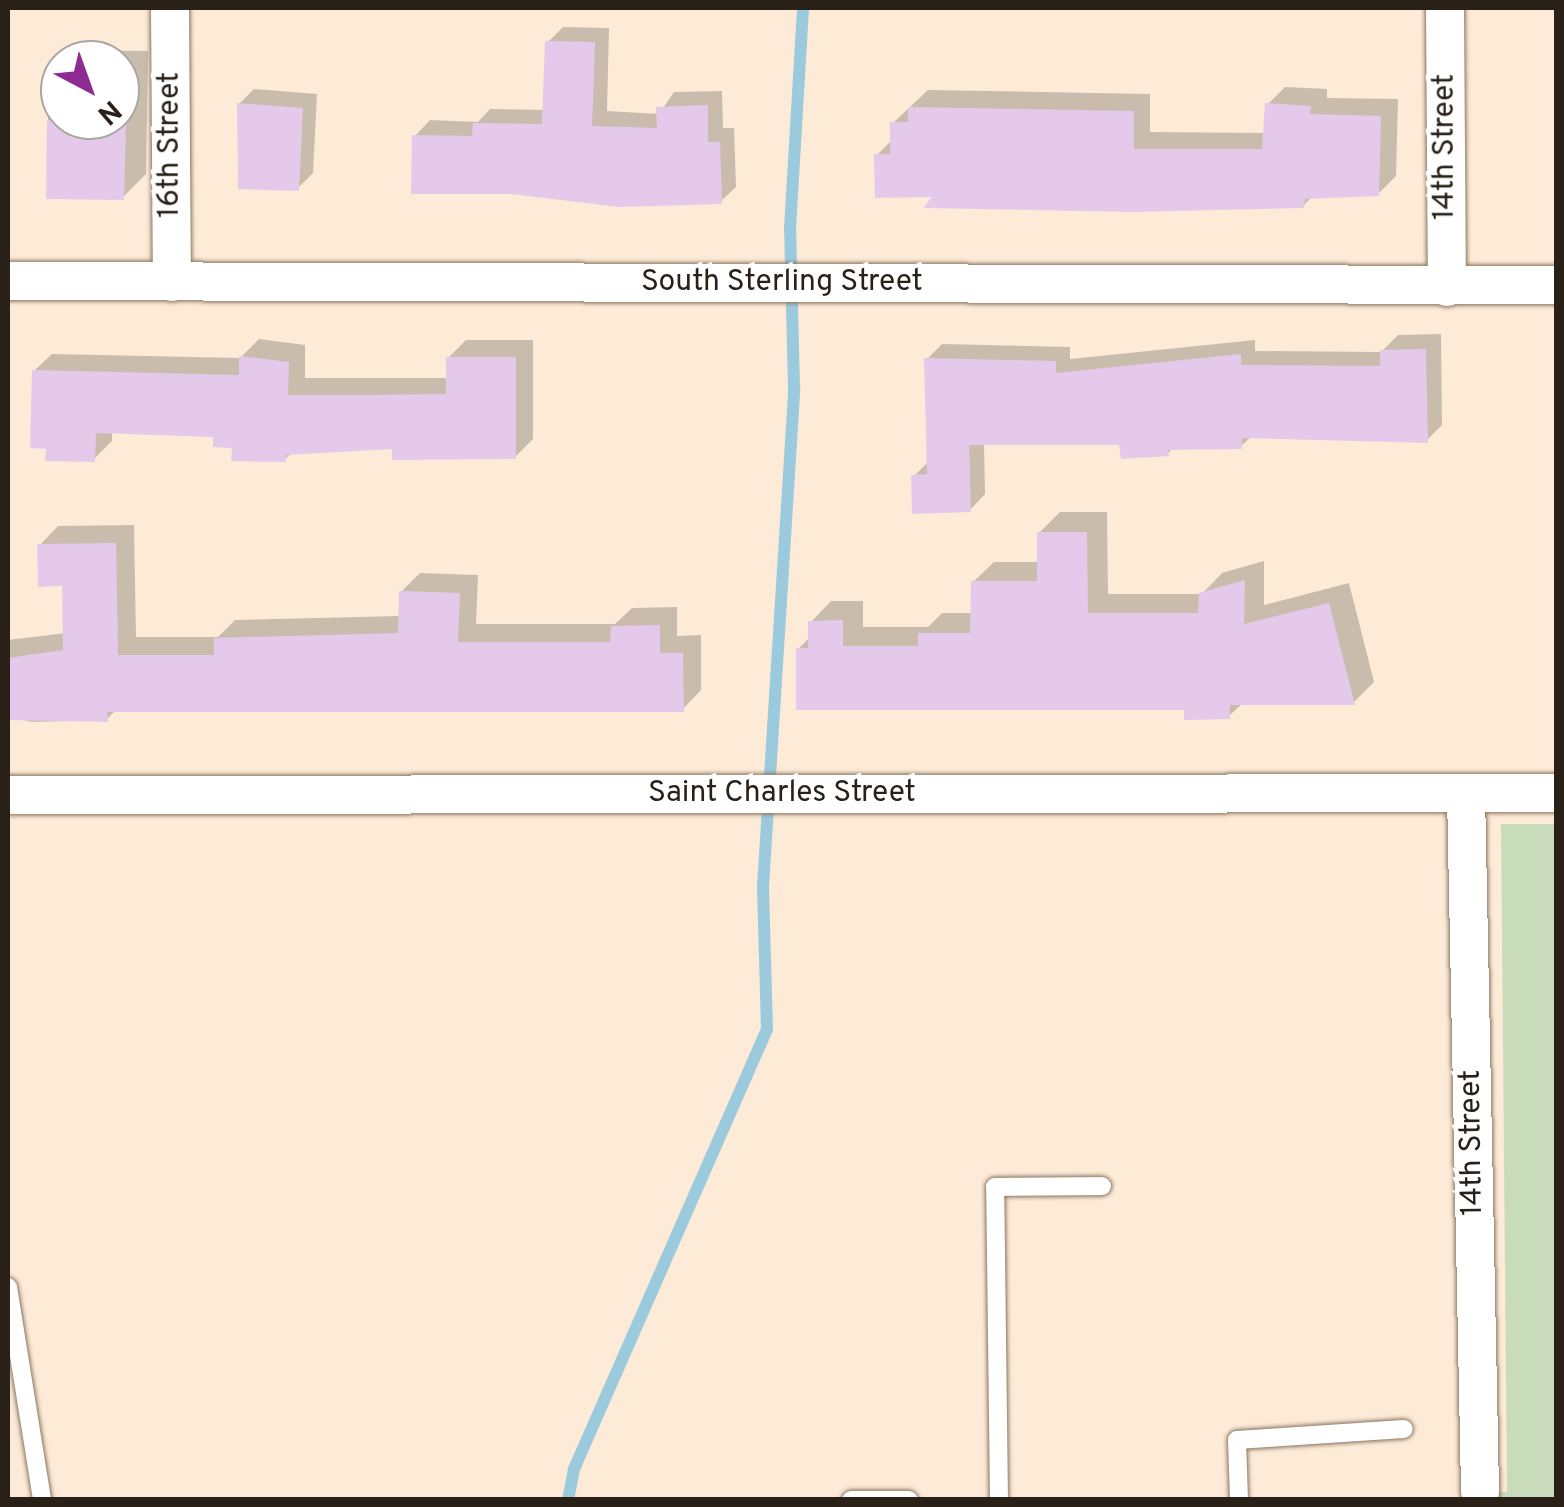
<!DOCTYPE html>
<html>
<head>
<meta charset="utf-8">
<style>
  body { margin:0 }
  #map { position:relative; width:1564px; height:1507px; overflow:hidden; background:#fdebd8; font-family:Overpass,sans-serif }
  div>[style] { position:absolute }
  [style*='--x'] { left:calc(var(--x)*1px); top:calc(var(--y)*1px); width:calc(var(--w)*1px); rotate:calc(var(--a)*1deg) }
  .green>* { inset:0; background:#c8dcbb }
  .shadow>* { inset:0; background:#0003 }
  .stream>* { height:12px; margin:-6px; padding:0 6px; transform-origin:6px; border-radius:6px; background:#9ccadd }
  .building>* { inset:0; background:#e5c9eb }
  .roads { filter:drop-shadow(0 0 2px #8a7661) drop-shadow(0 0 2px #8a7661) }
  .lane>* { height:18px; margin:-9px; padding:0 9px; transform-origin:9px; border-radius:9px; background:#fff }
  .street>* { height:38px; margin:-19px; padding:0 19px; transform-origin:19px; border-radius:19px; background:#fff }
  span { translate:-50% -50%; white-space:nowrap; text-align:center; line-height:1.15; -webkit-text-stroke:8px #fff; paint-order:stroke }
  .street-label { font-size:30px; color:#292018 }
  .frame { position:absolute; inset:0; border:10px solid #292018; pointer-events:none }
  .north { position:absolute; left:40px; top:40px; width:100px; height:100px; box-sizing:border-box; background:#fff; border:2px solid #a9a6a3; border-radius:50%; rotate:139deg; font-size:28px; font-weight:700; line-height:40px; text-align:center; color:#292018 }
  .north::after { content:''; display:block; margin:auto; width:35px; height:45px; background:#8e2b92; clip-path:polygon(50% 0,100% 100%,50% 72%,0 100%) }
</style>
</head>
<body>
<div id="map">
  <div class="green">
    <i style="clip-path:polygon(1501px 824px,1556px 824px,1556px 1499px,1461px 1500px,1461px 1493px,1507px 1492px)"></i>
  </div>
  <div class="shadow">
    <i style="clip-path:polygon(563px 27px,609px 28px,607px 111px,659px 114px,674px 92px,722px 91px,723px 128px,734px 128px,736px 187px,720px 202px,415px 136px,430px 120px,478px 122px,490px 109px,545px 110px,548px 42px)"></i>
    <i style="clip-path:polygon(71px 50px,148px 51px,146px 174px,123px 197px,48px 196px,48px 73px,60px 61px,60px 120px,120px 120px,120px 60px,61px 60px)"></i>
    <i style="clip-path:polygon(1285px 87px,1327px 89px,1327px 98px,1398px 99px,1396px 176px,1378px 194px,1313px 196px,1303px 206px,938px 194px,877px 155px,893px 139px,893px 123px,928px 90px,1150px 94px,1150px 132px,1266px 133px,1268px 104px)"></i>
    <i style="clip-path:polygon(254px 89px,317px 94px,313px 173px,298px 188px,239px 104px)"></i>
    <i style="clip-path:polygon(1441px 334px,1442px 425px,1427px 440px,1252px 436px,1241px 446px,1174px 447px,1168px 453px,1121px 442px,984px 443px,985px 494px,970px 510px,914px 476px,929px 461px,927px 359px,942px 344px,1070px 347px,1070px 359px,1255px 340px,1255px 351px,1381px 352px,1398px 335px)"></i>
    <i style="clip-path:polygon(259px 339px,305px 345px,305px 378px,448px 378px,448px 358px,466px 340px,533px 340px,533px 439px,515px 457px,395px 446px,293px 452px,285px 459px,216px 435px,112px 431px,112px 441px,94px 459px,34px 371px,52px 354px,240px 358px)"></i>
    <i style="clip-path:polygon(1060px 512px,1107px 512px,1108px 594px,1202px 594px,1222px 573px,1264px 561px,1264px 605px,1349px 583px,1374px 682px,1354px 702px,1244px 702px,1229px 716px,798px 649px,810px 637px,811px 622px,831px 601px,863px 601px,863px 627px,928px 627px,942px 613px,973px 613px,973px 582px,994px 562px,1039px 562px,1039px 533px)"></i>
    <i style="clip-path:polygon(134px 525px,136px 637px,218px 637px,235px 620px,401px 616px,401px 592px,420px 573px,478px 575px,476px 624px,615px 624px,632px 608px,677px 607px,677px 636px,701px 635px,701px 690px,683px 709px,117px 709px,106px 720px,32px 722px,8px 716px,8px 640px,66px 633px,65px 584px,40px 545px,58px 526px)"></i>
  </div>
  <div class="stream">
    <i style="--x:568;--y:1500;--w:32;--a:-79"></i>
    <i style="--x:574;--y:1469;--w:480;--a:-66.3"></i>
    <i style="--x:767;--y:1030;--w:143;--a:-91.6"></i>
    <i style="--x:763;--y:887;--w:500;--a:-86.4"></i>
    <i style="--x:794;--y:388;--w:160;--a:-91.4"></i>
    <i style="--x:790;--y:228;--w:220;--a:-86.6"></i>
  </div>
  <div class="building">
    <i style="clip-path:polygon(545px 41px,595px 42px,592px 126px,657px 128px,656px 107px,708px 105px,708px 142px,720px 142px,722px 204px,619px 207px,511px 194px,411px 194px,412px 135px,472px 136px,473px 123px,542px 124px)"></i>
    <i style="clip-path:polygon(237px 103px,303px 108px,299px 191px,238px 189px)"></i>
    <i style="clip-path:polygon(1265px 103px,1311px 106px,1310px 114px,1381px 116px,1379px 196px,1305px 199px,1304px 208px,1133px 212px,923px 208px,932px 197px,875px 198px,874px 154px,890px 154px,890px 122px,908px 122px,908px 107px,1134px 111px,1134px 149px,1262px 149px)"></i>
    <i style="clip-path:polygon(47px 120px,126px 120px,124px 200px,46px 199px)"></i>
    <i style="clip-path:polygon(1426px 349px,1428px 443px,1242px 438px,1242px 449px,1168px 450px,1169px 456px,1121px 459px,1119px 445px,969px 445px,971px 512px,912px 514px,911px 475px,927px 474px,924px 358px,1056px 361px,1056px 373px,1241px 354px,1241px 365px,1380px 366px,1380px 350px)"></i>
    <i style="clip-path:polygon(239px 356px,289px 362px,288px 395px,359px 395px,446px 394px,446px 357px,516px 357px,516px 459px,392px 460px,392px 449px,286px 455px,286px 462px,231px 461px,232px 448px,213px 447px,213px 437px,96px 433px,95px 462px,45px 461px,46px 449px,30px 448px,32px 370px,239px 375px)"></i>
    <i style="clip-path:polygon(1037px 532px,1087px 532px,1088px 613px,1198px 613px,1199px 593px,1245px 580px,1244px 624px,1329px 603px,1355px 705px,1230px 705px,1230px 719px,1184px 720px,1184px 710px,796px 710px,796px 648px,808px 648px,808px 621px,843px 620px,843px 646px,918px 646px,918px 633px,970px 633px,971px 581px,1037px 581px)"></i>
    <i style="clip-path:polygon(116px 543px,118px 655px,214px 655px,214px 638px,398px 633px,399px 591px,460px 593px,458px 642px,610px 642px,611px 626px,660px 625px,660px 653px,683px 653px,684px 712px,107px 712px,108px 722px,8px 720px,8px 658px,63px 650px,62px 586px,38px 587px,37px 544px)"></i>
  </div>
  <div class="roads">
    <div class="lane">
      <i style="--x:8;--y:1287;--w:216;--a:80.9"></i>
      <i style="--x:851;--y:1500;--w:58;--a:0"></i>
      <i style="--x:999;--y:1500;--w:313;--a:-90.7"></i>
      <i style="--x:995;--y:1187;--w:107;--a:-0.5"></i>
      <i style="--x:1239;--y:1500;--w:60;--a:-91.9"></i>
      <i style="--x:1237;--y:1440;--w:167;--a:-3.8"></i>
    </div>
    <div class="street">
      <i style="--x:170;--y:8;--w:274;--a:89.6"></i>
      <i style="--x:1445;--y:8;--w:279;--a:89.6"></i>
      <i style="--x:8;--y:281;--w:1548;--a:0.15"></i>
      <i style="--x:1466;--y:793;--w:699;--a:88.85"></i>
      <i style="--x:8;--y:795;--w:1548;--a:-0.07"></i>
    </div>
  </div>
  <div class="street-label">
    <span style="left:171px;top:145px;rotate:-90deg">16th Street</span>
    <span style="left:1446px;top:147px;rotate:-90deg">14th Street</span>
    <span style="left:782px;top:283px">South Sterling Street</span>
    <span style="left:782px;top:794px">Saint Charles Street</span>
    <span style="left:1473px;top:1143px;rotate:-91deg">14th Street</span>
  </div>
  <div class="frame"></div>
  <div class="north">N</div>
</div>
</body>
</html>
